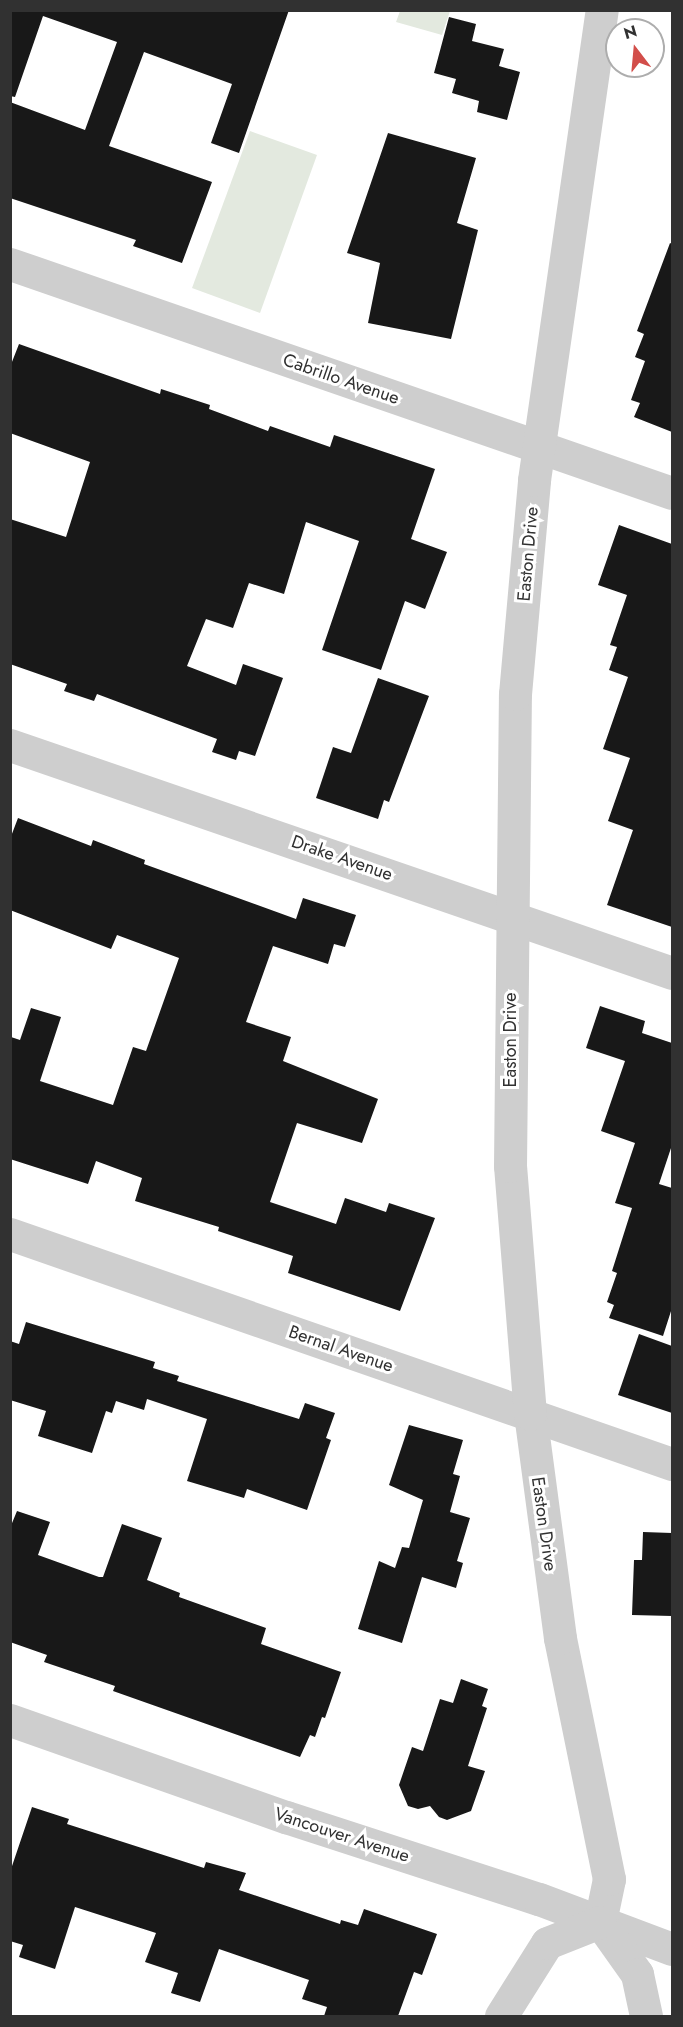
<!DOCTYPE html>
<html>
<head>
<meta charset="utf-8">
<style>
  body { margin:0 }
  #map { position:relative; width:683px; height:2027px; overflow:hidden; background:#fff; font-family:Jost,sans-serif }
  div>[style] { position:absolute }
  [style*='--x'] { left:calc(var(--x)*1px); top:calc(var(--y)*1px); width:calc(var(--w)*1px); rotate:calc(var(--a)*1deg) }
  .green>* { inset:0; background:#e3e9df }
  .building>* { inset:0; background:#181818 }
  .street>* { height:33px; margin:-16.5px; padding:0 16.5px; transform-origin:16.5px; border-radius:16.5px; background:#cecece }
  span { translate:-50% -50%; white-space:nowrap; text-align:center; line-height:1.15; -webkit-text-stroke:6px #fff; paint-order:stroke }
  .street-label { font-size:18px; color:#313131 }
  .frame { position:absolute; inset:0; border:12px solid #313131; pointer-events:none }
  .north { position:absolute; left:605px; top:18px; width:60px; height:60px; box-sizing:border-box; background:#fff; border:2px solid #adadad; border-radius:50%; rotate:344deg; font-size:16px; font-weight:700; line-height:24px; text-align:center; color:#313131 }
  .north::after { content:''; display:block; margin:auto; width:21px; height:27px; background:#d24e4a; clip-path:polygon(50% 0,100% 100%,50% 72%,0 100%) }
</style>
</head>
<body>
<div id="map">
  <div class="green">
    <i style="clip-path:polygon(400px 11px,400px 10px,450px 11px,442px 35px,396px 22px)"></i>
    <i style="clip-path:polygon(250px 131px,317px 155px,260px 313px,192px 288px)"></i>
  </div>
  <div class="building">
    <i style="clip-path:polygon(10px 10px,289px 10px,239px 153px,211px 143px,232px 84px,144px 52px,109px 146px,212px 182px,182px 263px,133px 246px,136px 240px,10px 198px,10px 102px,85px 130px,117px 42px,43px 16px,15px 97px,10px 96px)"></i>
    <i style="clip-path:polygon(449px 17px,476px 24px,472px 41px,504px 49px,499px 66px,520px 72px,507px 120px,477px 112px,479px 101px,452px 93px,456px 79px,434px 73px)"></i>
    <i style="clip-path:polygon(388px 133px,476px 158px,457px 223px,478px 230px,451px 339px,368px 323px,380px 263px,347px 253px)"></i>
    <i style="clip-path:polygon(670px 243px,672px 244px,672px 432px,634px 417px,640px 403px,631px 400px,645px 361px,635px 357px,644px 334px,637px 331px)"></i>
    <i style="clip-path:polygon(19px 344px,160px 394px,161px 389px,210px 405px,209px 409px,268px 431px,270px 426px,330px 447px,334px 435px,435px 469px,411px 539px,447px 552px,425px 609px,405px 601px,381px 670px,322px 650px,359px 541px,306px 522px,284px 594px,249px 583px,233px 628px,206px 619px,187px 666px,236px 685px,243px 664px,283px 678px,255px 756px,239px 751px,236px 760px,212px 752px,217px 739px,97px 694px,94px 701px,64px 691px,67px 684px,10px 664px,10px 519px,66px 537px,90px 462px,10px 433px,10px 367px)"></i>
    <i style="clip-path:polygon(619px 525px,672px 544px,672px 927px,607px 905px,633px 830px,608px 821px,630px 758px,603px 749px,628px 677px,609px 670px,617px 647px,610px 645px,627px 595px,598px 585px)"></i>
    <i style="clip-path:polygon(378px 678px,429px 696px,389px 802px,384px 800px,378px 819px,316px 798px,333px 747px,351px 753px)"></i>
    <i style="clip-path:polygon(18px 818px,91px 846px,93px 840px,145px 860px,144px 864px,296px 919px,303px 898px,356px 915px,345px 947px,334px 944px,328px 964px,273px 946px,246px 1022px,291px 1037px,283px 1061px,378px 1099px,362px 1143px,297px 1123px,270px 1202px,336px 1224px,345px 1198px,386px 1212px,389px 1203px,435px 1218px,400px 1311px,288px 1273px,293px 1256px,218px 1231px,219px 1227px,135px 1201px,142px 1178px,96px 1161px,88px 1184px,10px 1159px,11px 1037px,20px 1040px,31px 1008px,61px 1017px,40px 1081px,113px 1105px,133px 1047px,146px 1051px,179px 958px,117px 935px,111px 949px,10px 910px,10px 839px)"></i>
    <i style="clip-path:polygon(600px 1006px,645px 1021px,642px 1033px,672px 1043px,672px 1145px,659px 1184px,672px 1188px,672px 1308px,663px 1336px,609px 1318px,614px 1305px,607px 1302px,617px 1273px,612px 1271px,632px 1208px,615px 1203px,635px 1143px,601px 1131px,625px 1061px,586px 1048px)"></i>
    <i style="clip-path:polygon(26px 1322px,155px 1362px,153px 1368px,179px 1376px,177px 1381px,299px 1419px,305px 1403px,335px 1413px,326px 1438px,331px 1440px,307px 1510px,247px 1489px,244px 1498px,187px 1481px,207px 1419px,147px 1399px,144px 1410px,116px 1401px,112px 1413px,106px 1411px,92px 1453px,38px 1436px,46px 1411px,10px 1400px,10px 1341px,19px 1344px)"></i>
    <i style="clip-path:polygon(639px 1334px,672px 1346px,672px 1413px,618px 1395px)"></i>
    <i style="clip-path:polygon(409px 1425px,463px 1440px,453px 1474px,460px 1476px,450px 1512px,470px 1518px,457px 1561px,463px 1563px,456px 1588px,422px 1577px,402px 1643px,358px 1629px,379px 1561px,395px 1568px,402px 1547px,409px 1548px,423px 1500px,389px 1485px)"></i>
    <i style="clip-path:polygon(17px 1511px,50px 1522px,38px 1555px,99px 1577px,103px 1577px,122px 1524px,162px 1538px,147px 1580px,180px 1593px,179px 1597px,266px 1628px,261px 1644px,341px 1672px,325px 1718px,322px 1717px,315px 1737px,310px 1735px,300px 1757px,113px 1691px,115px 1686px,44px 1662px,47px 1655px,10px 1642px,10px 1528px)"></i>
    <i style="clip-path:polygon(643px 1532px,672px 1533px,672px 1616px,632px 1615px,634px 1560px,642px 1560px)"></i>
    <i style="clip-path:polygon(461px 1679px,488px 1689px,482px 1706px,487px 1708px,468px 1766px,485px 1771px,471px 1811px,447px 1820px,439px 1817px,430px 1806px,418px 1809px,408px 1806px,399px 1785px,412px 1747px,423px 1751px,440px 1699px,453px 1703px)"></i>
    <i style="clip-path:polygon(32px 1807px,69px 1819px,67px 1824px,204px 1868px,206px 1862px,246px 1873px,239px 1890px,340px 1924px,341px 1920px,358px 1925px,364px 1909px,437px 1934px,422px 1975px,414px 1972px,398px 2016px,324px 2016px,327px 2007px,302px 1999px,309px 1980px,219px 1949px,200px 2002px,171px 1993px,178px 1973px,145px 1962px,156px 1933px,75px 1907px,55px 1969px,19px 1957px,23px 1945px,10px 1941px,10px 1872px)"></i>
  </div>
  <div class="street">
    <i style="--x:10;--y:264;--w:700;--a:19.08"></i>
    <i style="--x:10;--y:745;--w:700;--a:19"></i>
    <i style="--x:10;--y:1234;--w:701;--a:19.16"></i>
    <i style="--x:10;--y:1720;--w:293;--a:19.4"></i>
    <i style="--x:286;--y:1817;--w:266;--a:18"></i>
    <i style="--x:539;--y:1899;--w:142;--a:20.6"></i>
    <i style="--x:600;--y:1922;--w:44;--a:-78.2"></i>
    <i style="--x:609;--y:1879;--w:246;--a:-101.5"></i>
    <i style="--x:560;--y:1638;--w:226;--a:-97.6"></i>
    <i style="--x:530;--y:1414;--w:249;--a:-94.6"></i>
    <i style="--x:510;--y:1166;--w:472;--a:-89.4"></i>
    <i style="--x:515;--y:694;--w:215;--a:-84.9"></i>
    <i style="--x:534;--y:480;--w:475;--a:-81.8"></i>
    <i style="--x:600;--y:1922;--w:64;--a:54.6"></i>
    <i style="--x:637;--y:1974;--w:43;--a:77.9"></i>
    <i style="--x:501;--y:2016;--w:86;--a:-57.8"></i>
    <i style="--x:547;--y:1943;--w:57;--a:-21.6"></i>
  </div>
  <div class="street-label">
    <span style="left:341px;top:379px;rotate:19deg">Cabrillo Avenue</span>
    <span style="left:528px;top:554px;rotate:-85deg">Easton Drive</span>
    <span style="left:342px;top:858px;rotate:19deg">Drake Avenue</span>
    <span style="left:510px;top:1040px;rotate:-90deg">Easton Drive</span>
    <span style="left:341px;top:1349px;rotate:19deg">Bernal Avenue</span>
    <span style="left:544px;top:1524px;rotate:82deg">Easton Drive</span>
    <span style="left:342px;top:1835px;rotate:18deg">Vancouver Avenue</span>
  </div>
  <div class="frame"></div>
  <div class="north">N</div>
</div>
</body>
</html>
